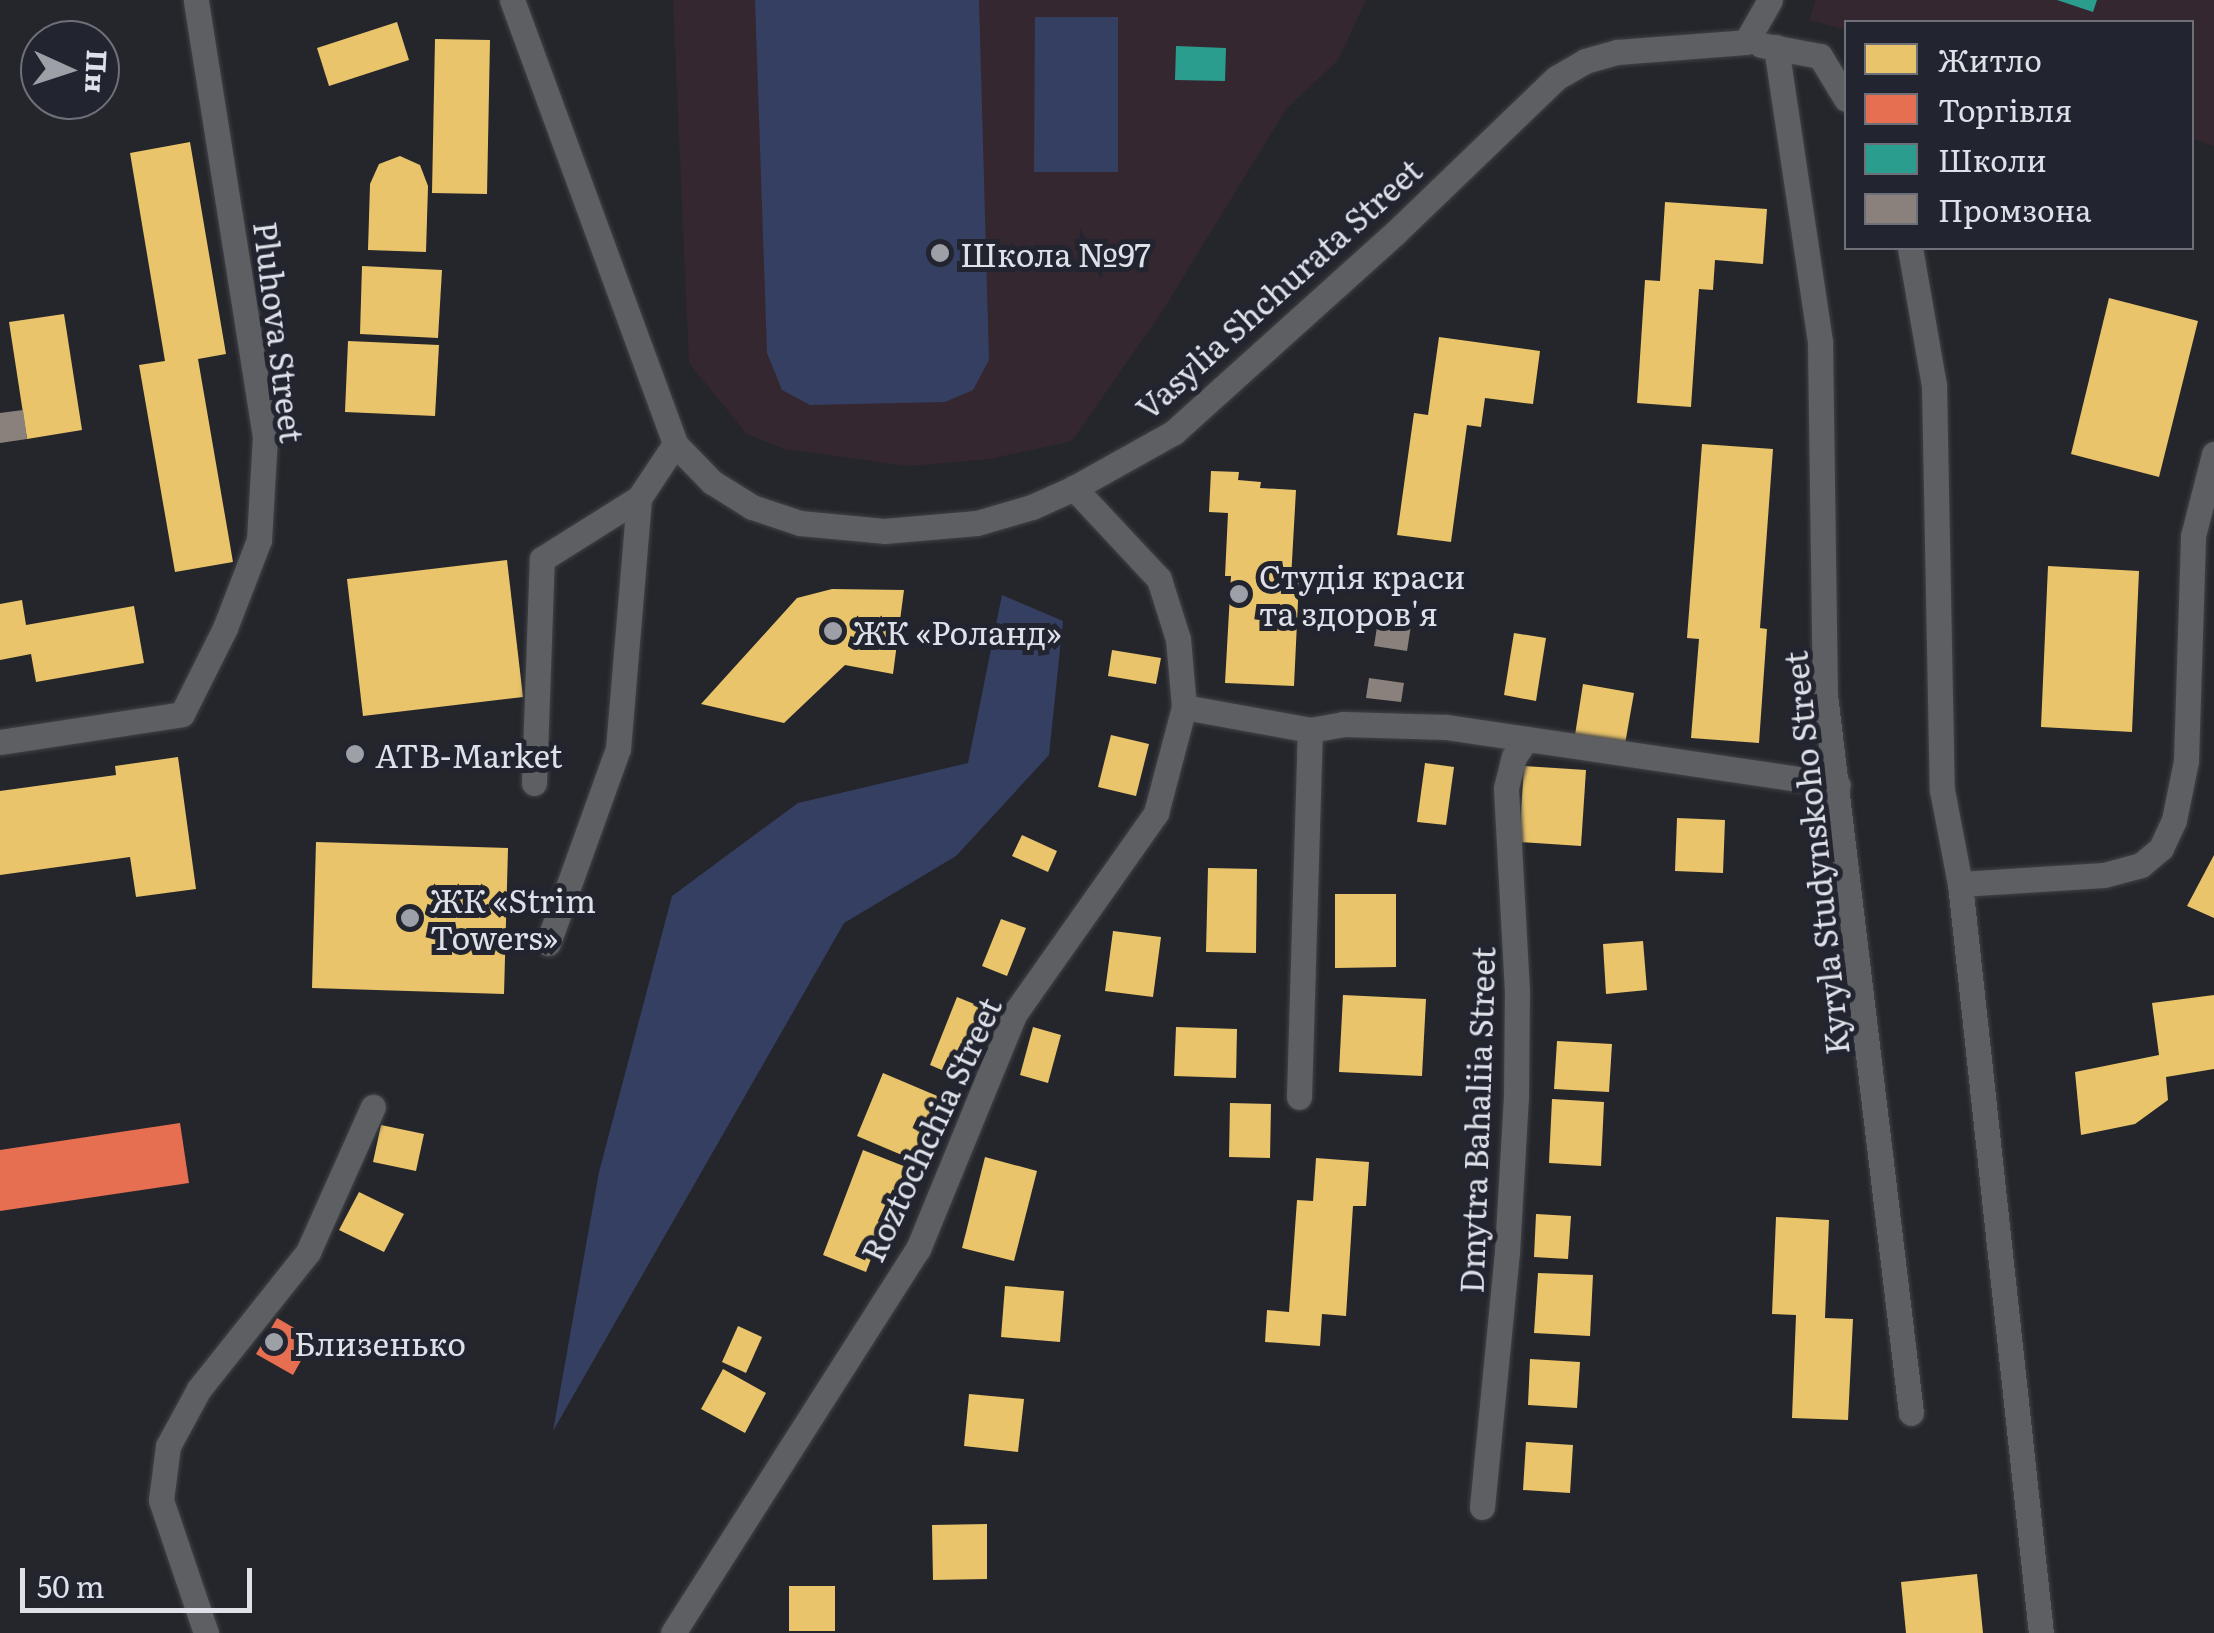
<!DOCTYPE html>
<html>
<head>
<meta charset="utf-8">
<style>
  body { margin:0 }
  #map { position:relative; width:2214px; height:1633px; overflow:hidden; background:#25262c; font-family:Literata,serif }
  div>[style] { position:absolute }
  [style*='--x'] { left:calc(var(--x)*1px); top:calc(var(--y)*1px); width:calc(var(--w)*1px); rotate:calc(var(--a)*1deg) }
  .education>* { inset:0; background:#35272f }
  .green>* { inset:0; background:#353f61 }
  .homes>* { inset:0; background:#e9c46a }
  .shops>* { inset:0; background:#e76f51 }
  .schools>* { inset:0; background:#2a9d8f }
  .industry>* { inset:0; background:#8a817c }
  .roads { filter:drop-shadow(0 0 2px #404246) drop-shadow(0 0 2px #404246) }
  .street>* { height:25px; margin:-12.5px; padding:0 12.5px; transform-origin:12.5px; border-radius:12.5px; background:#5e5f63 }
  .dots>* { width:28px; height:28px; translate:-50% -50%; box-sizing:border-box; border:5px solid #22252f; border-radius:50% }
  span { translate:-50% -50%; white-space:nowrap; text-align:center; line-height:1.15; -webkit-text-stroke:10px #22252f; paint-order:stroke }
  .poi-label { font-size:32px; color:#dee1e7 }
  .left { translate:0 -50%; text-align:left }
  .street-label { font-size:32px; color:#dee1e7 }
  .legend { position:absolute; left:1844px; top:20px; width:350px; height:230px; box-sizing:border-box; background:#22252f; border:2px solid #6d7079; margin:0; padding:12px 18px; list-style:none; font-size:30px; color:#dee1e7 }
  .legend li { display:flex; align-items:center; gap:20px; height:50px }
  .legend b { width:50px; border:2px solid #6d7079 }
  .north { position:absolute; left:20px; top:20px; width:100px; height:100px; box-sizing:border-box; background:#22252f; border:2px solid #6d7079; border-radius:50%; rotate:93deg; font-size:28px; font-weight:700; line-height:40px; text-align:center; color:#dee1e7 }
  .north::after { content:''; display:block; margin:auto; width:35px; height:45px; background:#9da0a6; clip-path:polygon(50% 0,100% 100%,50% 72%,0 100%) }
  .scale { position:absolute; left:20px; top:1568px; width:232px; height:45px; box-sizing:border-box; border:5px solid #dee1e7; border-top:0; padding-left:12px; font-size:30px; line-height:35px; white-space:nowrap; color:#dee1e7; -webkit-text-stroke:8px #22252f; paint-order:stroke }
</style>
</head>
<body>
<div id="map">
  <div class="education">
    <i style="clip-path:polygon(673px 0,1366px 0,1338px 60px,1286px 109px,1163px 310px,1072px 441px,990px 459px,908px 466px,785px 449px,747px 434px,689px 363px)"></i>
    <i style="clip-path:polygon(1816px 0,2214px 0,2214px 146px,2192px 138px,2192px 22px,1846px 22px,1846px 30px,1809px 20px)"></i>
  </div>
  <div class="green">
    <i style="clip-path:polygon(755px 0,979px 0,989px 360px,973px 390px,945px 402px,810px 405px,782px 390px,767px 353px)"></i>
    <i style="clip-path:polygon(1035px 17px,1118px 17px,1118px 172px,1034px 172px)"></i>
    <i style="clip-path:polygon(1002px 595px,1063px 621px,1049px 755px,956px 856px,844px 923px,553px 1431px,599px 1172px,672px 896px,798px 803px,968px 763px)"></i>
  </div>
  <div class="homes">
    <i style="clip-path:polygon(397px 22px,409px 60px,329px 86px,317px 48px)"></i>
    <i style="clip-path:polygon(435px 39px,490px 40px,487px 194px,432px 193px)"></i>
    <i style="clip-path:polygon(190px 142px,226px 354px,198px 359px,233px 562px,175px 572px,139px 365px,165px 361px,130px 153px)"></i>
    <i style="clip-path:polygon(400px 156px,420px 165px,428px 186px,426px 252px,368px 250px,370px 184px,379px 164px)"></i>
    <i style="clip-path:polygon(1665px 202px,1767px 209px,1763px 264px,1715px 260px,1713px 290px,1699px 289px,1691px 407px,1637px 403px,1645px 280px,1660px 281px)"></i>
    <i style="clip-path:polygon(362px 266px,442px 270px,438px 338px,360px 334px)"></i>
    <i style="clip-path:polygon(2109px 298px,2198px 321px,2159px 477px,2071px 454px)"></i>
    <i style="clip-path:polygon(64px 314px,82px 430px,27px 439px,9px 322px)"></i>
    <i style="clip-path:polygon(1439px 337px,1540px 351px,1533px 404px,1485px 398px,1481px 427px,1467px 425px,1451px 542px,1397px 535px,1414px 413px,1428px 415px)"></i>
    <i style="clip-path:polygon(348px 341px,439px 345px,435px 416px,345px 412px)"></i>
    <i style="clip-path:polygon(1702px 444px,1773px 449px,1760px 628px,1767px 629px,1759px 743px,1691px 738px,1699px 639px,1687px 638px)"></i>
    <i style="clip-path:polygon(1211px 471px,1239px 472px,1238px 480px,1261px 482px,1260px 488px,1296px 490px,1291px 579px,1299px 580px,1294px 686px,1225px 683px,1231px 576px,1225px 576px,1228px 513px,1209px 512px)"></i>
    <i style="clip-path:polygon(507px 560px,523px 697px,363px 716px,347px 579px)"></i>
    <i style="clip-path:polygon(2048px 566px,2139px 571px,2132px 732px,2041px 727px)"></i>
    <i style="clip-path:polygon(832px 589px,904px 590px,893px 674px,845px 665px,784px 723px,701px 704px,797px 598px)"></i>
    <i style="clip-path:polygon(22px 600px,26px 625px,134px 606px,144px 663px,36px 682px,31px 654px,0 660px,0 604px)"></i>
    <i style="clip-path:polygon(1514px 633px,1546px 638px,1536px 701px,1504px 695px)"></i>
    <i style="clip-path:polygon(1112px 650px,1161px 658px,1156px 684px,1108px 676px)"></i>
    <i style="clip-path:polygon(1583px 684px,1634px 693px,1625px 744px,1575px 735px)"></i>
    <i style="clip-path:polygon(1111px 735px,1149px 744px,1136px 796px,1098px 787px)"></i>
    <i style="clip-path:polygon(178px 757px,196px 889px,136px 897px,130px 857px,0 875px,0 791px,116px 775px,115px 766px)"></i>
    <i style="clip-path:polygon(1425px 763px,1454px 767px,1446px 825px,1417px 822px)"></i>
    <i style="clip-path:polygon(1524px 766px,1586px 770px,1581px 846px,1519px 842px)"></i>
    <i style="clip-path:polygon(1677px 818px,1725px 820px,1723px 873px,1675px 871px)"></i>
    <i style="clip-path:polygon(1022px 835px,1057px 851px,1048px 872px,1012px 856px)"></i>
    <i style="clip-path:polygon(316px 842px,508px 848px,504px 994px,312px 988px)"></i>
    <i style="clip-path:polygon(2214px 855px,2214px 918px,2187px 906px)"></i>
    <i style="clip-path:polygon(1208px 868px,1257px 869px,1256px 953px,1206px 952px)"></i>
    <i style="clip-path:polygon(1335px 894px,1396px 894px,1396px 967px,1335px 968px)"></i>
    <i style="clip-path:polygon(1001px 919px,1026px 928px,1007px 976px,982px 966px)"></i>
    <i style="clip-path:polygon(1113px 931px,1161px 937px,1153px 997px,1105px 991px)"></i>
    <i style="clip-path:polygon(1643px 941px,1647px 990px,1606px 994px,1603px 944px)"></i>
    <i style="clip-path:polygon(1343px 995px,1426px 999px,1422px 1076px,1339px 1072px)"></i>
    <i style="clip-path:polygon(2214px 995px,2214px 1069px,2166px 1077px,2168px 1100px,2135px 1124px,2081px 1135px,2075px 1072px,2159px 1055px,2152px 1003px)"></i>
    <i style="clip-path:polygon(957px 997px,984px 1008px,956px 1076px,930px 1065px)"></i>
    <i style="clip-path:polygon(1033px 1027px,1061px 1035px,1048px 1083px,1020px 1075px)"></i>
    <i style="clip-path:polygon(1176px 1027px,1237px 1029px,1236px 1078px,1174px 1076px)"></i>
    <i style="clip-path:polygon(1557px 1041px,1612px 1044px,1609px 1092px,1554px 1089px)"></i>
    <i style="clip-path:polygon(883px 1073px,942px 1098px,916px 1161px,857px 1136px)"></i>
    <i style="clip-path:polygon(1552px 1099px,1604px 1102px,1601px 1166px,1549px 1163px)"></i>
    <i style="clip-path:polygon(1230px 1103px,1271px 1104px,1270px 1158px,1229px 1157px)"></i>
    <i style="clip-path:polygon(381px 1125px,424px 1134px,416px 1171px,373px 1162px)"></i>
    <i style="clip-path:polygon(863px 1150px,906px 1167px,866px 1272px,823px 1255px)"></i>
    <i style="clip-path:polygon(985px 1157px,1037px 1171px,1014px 1261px,962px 1248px)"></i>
    <i style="clip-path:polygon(1316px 1158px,1369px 1162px,1366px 1206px,1353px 1206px,1346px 1316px,1322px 1314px,1320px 1346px,1265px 1342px,1267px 1310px,1289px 1312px,1297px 1200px,1313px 1201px)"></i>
    <i style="clip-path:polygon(359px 1192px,404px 1214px,384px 1252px,339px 1230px)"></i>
    <i style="clip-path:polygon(1536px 1214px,1571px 1216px,1568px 1259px,1534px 1257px)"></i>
    <i style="clip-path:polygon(1776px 1217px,1829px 1220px,1825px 1318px,1853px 1319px,1848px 1420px,1792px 1418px,1796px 1315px,1772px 1314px)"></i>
    <i style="clip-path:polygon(1538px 1273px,1593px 1275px,1590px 1336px,1534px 1333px)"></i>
    <i style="clip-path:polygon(1005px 1286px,1064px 1291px,1060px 1342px,1001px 1337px)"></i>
    <i style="clip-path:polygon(738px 1326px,762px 1337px,746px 1373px,722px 1362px)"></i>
    <i style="clip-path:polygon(1530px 1359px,1580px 1362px,1577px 1408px,1528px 1405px)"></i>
    <i style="clip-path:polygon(723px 1369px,766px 1393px,745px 1433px,701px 1409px)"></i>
    <i style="clip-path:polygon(969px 1394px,1024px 1399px,1018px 1452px,964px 1446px)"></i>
    <i style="clip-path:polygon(1526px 1442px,1573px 1445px,1570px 1493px,1523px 1490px)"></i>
    <i style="clip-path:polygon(987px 1524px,987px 1579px,933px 1580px,932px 1525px)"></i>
    <i style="clip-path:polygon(1977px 1574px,1983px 1633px,1906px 1633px,1901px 1582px)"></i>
    <i style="clip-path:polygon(789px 1586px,835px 1586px,835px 1631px,789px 1631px)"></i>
  </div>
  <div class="shops">
    <i style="clip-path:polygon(180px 1123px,189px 1183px,0 1211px,0 1150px)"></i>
    <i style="clip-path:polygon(277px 1318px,313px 1339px,293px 1375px,256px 1354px)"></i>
  </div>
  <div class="schools">
    <i style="clip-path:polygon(2057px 0,2097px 0,2093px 12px)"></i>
    <i style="clip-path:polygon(1176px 46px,1226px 48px,1225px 81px,1175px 80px)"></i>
  </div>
  <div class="industry">
    <i style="clip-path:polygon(23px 410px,27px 439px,0 443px,0 413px)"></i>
    <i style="clip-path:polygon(1379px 614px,1412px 619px,1407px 651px,1374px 646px)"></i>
    <i style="clip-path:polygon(1369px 678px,1404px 683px,1401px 702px,1366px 698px)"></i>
  </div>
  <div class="roads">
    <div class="street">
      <i style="--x:512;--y:0;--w:473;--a:69.8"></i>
      <i style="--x:675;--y:444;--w:53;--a:45.8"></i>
      <i style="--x:712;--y:482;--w:47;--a:32"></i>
      <i style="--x:752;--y:507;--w:51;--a:18.4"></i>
      <i style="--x:800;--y:523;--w:84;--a:5.4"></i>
      <i style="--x:884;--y:531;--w:93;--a:-4.9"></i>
      <i style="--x:977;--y:523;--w:57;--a:-16.2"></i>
      <i style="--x:1032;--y:507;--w:46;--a:-24.3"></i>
      <i style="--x:1074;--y:488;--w:115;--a:-29.2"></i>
      <i style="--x:1174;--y:432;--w:297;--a:-42"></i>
      <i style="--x:1395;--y:233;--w:223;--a:-43.9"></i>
      <i style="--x:1556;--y:78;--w:34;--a:-30"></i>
      <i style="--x:1585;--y:61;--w:33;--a:-16"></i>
      <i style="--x:1617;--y:52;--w:129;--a:-4.4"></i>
      <i style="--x:1746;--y:42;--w:48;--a:-60.3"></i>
      <i style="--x:1761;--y:45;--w:60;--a:10.6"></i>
      <i style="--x:1820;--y:56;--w:50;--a:58.8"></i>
      <i style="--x:1776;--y:47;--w:298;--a:81.5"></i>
      <i style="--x:1820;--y:342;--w:353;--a:89.2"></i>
      <i style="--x:1825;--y:695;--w:723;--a:83.17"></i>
      <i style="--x:1910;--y:248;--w:139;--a:80.1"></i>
      <i style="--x:1934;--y:385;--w:405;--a:88.9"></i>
      <i style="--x:1942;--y:790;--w:96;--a:79.2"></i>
      <i style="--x:1960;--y:884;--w:753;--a:83.83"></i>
      <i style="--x:1184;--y:707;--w:128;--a:10.3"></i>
      <i style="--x:1310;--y:730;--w:34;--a:-10"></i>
      <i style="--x:1343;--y:724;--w:103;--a:1.7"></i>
      <i style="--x:1446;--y:727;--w:396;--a:8.4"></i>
      <i style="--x:0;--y:742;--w:184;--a:-8.7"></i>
      <i style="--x:182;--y:714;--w:96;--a:-63.4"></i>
      <i style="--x:225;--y:628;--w:94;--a:-68.9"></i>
      <i style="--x:259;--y:540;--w:103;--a:-86.7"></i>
      <i style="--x:265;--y:437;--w:442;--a:-99"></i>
      <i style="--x:534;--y:783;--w:224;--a:-88"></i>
      <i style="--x:542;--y:559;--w:115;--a:-32.2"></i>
      <i style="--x:1960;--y:884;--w:144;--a:-3.6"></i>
      <i style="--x:2104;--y:875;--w:38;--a:-15"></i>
      <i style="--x:2141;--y:865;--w:26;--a:-40"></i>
      <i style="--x:2161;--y:848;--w:31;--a:-65"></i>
      <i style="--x:2174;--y:820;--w:60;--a:-78.5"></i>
      <i style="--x:2186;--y:761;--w:225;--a:-88.2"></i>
      <i style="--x:2193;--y:536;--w:85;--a:-75.6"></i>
      <i style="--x:548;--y:943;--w:206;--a:-70.2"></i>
      <i style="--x:618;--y:749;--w:252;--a:-85.2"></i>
      <i style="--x:639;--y:498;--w:65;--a:-56.3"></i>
      <i style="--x:1299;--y:1097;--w:367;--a:-88.3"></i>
      <i style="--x:1482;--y:1507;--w:256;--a:-84.4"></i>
      <i style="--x:1507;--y:1252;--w:154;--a:-86.7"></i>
      <i style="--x:1516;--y:1098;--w:106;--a:-89.5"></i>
      <i style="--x:1517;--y:992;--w:204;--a:-93.1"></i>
      <i style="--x:1506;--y:788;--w:32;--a:-76"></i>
      <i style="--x:1514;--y:757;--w:22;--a:-56"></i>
      <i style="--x:206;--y:1633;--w:140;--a:-108.7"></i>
      <i style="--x:161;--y:1500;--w:54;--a:-82.6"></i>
      <i style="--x:168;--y:1446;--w:65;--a:-61.5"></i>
      <i style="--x:199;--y:1389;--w:175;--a:-51.5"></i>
      <i style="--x:308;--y:1252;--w:159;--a:-65.9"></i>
      <i style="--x:673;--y:1633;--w:456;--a:-57.5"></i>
      <i style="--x:918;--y:1249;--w:255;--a:-67.7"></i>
      <i style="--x:1015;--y:1013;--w:245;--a:-54.8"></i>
      <i style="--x:1156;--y:813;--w:110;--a:-75.2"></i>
      <i style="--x:1184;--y:707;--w:68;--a:-95"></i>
      <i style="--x:1178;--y:639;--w:63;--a:-107.6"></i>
      <i style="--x:1159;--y:579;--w:125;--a:-133"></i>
    </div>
  </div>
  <div class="dots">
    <i style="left:940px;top:253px;background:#9da0a6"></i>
    <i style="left:1239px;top:594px;background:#9da0a6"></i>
    <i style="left:833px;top:631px;background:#9da0a6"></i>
    <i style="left:355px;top:754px;background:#9da0a6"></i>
    <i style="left:410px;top:918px;background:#9da0a6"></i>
    <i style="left:274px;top:1342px;background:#9da0a6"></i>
  </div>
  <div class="poi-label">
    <span class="left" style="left:960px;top:253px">Школа №97</span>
    <span class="left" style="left:1259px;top:594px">Студія краси<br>та здоров'я</span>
    <span class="left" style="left:853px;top:631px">ЖК «Роланд»</span>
    <span class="left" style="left:375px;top:754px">ATB-Market</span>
    <span class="left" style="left:430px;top:918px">ЖК «Strim<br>Towers»</span>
    <span class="left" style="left:294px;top:1342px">Близенько</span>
  </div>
  <div class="street-label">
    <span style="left:1278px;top:288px;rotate:-42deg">Vasylia Shchurata Street</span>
    <span style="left:280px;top:332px;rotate:83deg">Pluhova Street</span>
    <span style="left:1815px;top:853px;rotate:-96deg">Kyryla Studynskoho Street</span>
    <span style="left:1476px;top:1120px;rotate:-88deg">Dmytra Bahaliia Street</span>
    <span style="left:930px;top:1129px;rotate:-65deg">Roztochchia Street</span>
  </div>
  <ul class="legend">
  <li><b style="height:28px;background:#e9c46a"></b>Житло</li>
  <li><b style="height:28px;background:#e76f51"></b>Торгівля</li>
  <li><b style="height:28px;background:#2a9d8f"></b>Школи</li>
  <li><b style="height:28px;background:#8a817c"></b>Промзона</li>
  </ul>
  <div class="north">Пн</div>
  <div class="scale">50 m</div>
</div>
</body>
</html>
